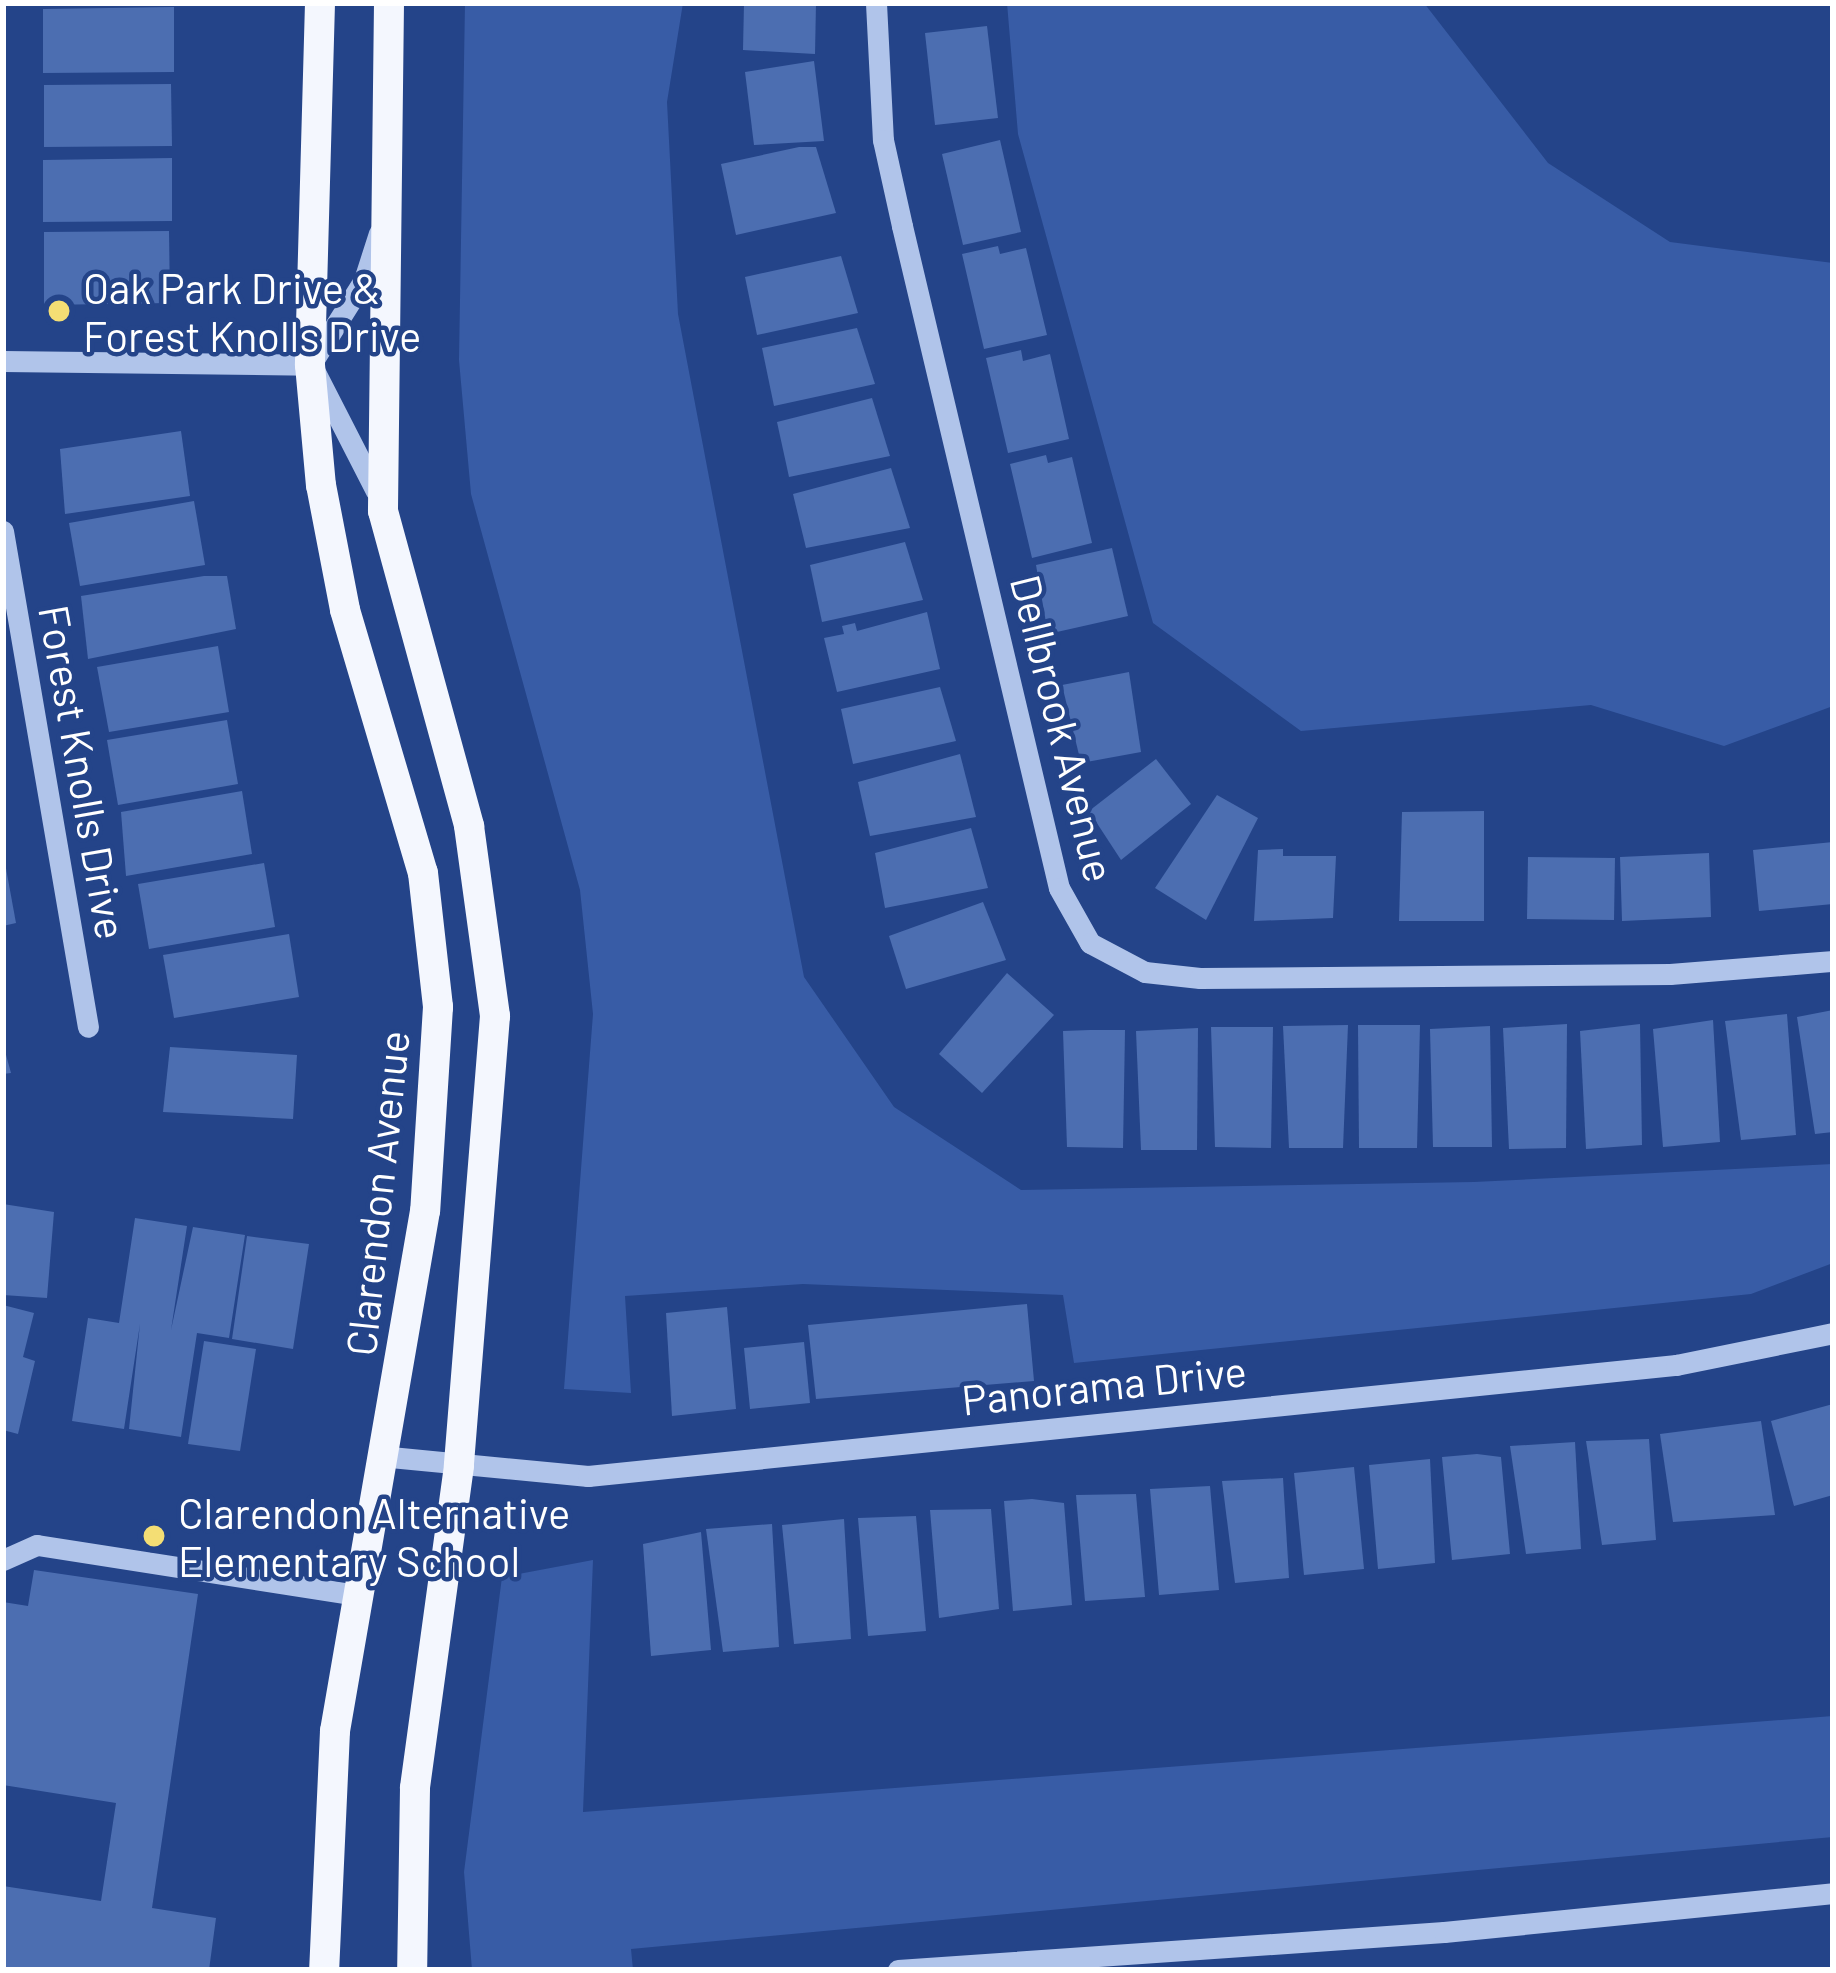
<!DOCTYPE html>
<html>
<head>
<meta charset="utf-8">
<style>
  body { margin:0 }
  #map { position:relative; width:1836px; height:1973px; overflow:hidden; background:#244489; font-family:Barlow,sans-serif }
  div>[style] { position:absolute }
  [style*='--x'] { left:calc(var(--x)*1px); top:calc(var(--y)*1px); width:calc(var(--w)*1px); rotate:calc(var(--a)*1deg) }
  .green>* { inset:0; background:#385ca6 }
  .building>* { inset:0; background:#4c6eb1 }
  .minor>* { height:21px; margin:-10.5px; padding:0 10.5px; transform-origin:10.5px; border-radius:10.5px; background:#b0c4ea }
  .major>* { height:30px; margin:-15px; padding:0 15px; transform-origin:15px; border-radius:15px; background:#f4f7fe }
  .dots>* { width:33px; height:33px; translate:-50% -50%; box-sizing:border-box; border:6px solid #244489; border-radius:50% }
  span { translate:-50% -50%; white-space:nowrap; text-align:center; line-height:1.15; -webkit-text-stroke:9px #244489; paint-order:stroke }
  .poi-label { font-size:42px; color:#fff }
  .left { translate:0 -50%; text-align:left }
  .street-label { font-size:42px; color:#fff }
  .frame { position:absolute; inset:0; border:6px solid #fff; pointer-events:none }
</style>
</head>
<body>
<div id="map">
  <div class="green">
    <i style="clip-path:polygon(465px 3px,683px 3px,667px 102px,678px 314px,804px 977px,894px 1107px,1021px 1190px,1474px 1182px,1833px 1164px,1833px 1263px,1751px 1294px,1074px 1363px,1063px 1295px,803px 1284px,625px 1296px,631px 1393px,564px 1389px,593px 1014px,580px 890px,471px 494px,459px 360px)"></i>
    <i style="clip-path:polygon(1007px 3px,1424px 3px,1548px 163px,1670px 242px,1833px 263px,1833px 706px,1724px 746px,1591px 705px,1301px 731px,1153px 623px,1018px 134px)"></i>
    <i style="clip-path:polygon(593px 1560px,583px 1812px,1833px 1716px,1833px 1837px,631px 1949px,633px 1970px,472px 1970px,464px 1872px,502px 1577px)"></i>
  </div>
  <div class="building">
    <i style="clip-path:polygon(744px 3px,816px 3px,815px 54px,743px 50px)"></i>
    <i style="clip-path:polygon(174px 7px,174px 72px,43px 73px,43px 9px)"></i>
    <i style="clip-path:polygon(987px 26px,998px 118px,935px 125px,925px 33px)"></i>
    <i style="clip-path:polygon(814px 61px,824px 141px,754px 145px,745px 72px)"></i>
    <i style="clip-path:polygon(171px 84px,172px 146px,44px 147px,44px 85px)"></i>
    <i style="clip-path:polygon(1000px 140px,1021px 232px,963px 245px,942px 154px)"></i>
    <i style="clip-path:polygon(799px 147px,816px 147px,836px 213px,736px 235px,721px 164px)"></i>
    <i style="clip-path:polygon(172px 158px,172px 221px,43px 222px,43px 160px)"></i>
    <i style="clip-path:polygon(169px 231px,170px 303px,44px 305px,44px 232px)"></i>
    <i style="clip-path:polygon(998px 246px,1000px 254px,1026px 248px,1047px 335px,984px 349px,962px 254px)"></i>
    <i style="clip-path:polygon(841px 256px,858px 313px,757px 335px,745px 277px)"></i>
    <i style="clip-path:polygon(857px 328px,875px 384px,774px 406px,762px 348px)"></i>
    <i style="clip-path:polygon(1021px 350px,1023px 361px,1050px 354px,1069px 439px,1008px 453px,986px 358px)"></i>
    <i style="clip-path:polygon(872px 398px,890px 456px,789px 477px,777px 422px)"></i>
    <i style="clip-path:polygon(181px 431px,190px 496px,65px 514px,60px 449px)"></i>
    <i style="clip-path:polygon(1046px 455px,1048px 463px,1072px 457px,1092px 543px,1032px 558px,1010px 464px)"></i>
    <i style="clip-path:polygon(891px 468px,910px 528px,806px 548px,793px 494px)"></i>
    <i style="clip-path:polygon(194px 501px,205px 565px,80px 586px,69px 523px)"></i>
    <i style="clip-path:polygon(905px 542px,923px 600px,822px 622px,810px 565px)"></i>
    <i style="clip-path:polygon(1112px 548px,1128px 616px,1048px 634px,1036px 565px)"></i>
    <i style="clip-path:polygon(204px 576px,227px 576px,236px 629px,88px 659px,81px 596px)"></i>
    <i style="clip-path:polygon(927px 612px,940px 669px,837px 692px,824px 638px,844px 634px,842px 626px,855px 623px,857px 631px)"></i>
    <i style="clip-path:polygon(218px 646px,229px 712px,109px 732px,97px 667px)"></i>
    <i style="clip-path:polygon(1129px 672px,1141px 752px,1081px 763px,1062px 685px)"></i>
    <i style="clip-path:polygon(940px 687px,956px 741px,853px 764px,841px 709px)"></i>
    <i style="clip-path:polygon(227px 720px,238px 784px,118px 805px,107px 740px)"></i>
    <i style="clip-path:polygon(960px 754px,976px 817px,870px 836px,858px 782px)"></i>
    <i style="clip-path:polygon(1156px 759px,1191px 804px,1121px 860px,1089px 811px)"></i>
    <i style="clip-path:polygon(242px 791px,252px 854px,126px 876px,121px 812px)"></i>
    <i style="clip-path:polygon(1217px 795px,1258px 818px,1206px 920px,1155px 888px)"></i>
    <i style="clip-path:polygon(1484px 811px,1484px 921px,1399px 921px,1402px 812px)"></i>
    <i style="clip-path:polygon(971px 828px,988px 888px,885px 908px,875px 853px)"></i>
    <i style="clip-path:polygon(1833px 842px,1833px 904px,1759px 911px,1753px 850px)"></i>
    <i style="clip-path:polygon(1283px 849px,1283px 856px,1336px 856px,1333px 918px,1254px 921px,1258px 850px)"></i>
    <i style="clip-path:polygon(1709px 853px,1711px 917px,1622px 921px,1620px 857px)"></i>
    <i style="clip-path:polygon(1528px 857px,1615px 858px,1614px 920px,1527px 919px)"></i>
    <i style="clip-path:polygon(5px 863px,16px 923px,3px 926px,3px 864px)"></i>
    <i style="clip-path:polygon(264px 863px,275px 927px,149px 949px,138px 884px)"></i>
    <i style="clip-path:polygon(983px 902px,1006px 960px,906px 989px,889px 936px)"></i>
    <i style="clip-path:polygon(289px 934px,299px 997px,174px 1018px,163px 955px)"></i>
    <i style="clip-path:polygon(1007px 973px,1054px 1015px,982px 1093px,939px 1054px)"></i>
    <i style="clip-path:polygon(1833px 1010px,1833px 1132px,1815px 1134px,1797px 1017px)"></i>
    <i style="clip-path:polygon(1787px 1014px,1796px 1135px,1741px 1140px,1725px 1021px)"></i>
    <i style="clip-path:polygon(1713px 1020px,1720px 1142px,1663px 1147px,1653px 1029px)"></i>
    <i style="clip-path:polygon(1567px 1024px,1566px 1148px,1509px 1149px,1503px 1028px)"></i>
    <i style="clip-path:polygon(1640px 1024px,1642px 1145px,1586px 1149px,1580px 1031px)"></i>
    <i style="clip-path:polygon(1348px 1025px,1343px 1148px,1289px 1148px,1283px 1026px)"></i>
    <i style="clip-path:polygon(1358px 1025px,1420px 1025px,1417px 1148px,1359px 1148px)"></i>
    <i style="clip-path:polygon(1490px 1026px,1492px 1147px,1433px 1147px,1430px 1029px)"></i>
    <i style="clip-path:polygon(1211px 1027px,1273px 1027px,1271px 1148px,1215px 1147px)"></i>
    <i style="clip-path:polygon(1198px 1028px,1197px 1150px,1141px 1150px,1136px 1031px)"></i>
    <i style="clip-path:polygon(1090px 1030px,1125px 1030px,1123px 1148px,1067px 1147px,1063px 1031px)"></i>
    <i style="clip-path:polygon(3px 1044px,11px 1073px,3px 1074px)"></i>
    <i style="clip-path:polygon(170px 1047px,297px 1055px,293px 1119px,163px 1112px)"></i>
    <i style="clip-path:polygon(3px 1204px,54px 1212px,47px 1298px,3px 1295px)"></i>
    <i style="clip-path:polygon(135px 1218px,187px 1226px,171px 1330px,193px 1227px,245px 1235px,229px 1338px,197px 1333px,181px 1437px,129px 1429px,140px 1324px,124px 1429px,72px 1421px,88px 1318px,119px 1323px)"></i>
    <i style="clip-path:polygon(247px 1236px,309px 1244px,293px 1349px,232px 1339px)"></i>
    <i style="clip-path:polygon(1027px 1304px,1034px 1381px,816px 1399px,808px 1325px)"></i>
    <i style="clip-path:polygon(3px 1305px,34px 1313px,23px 1357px,35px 1361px,18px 1434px,3px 1430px)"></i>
    <i style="clip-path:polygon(727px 1307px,736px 1409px,672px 1416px,666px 1313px)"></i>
    <i style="clip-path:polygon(204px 1341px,256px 1349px,240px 1451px,188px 1444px)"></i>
    <i style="clip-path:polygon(804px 1342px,810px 1403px,750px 1409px,744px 1348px)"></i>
    <i style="clip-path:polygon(1833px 1404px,1833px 1495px,1794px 1506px,1771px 1421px)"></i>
    <i style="clip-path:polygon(1761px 1421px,1775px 1515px,1673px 1522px,1660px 1434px)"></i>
    <i style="clip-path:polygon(1649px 1439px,1656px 1540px,1602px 1545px,1586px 1441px)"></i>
    <i style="clip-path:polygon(1575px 1442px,1581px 1549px,1526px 1554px,1510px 1446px)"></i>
    <i style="clip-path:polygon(1477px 1454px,1501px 1457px,1510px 1554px,1452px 1560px,1442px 1457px)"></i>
    <i style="clip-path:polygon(1430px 1459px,1435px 1563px,1378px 1569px,1369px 1465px)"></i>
    <i style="clip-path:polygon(1354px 1467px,1364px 1569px,1304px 1575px,1294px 1473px)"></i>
    <i style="clip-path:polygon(1283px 1478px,1289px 1578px,1235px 1583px,1222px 1481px)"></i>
    <i style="clip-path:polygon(1210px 1486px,1219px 1590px,1159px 1595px,1150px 1489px)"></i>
    <i style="clip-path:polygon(1136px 1494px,1145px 1597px,1085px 1601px,1076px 1495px)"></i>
    <i style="clip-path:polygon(1032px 1499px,1064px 1503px,1072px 1605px,1013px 1611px,1004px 1501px)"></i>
    <i style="clip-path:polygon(991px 1509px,999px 1609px,939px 1618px,930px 1510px)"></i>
    <i style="clip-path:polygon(916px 1516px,926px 1631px,868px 1636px,858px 1518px)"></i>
    <i style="clip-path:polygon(844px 1519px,851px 1639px,794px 1644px,782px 1525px)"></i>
    <i style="clip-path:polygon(772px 1524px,779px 1647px,723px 1652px,706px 1529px)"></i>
    <i style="clip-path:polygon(701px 1532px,711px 1650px,651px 1656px,643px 1544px)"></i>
    <i style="clip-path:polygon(34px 1570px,198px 1594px,152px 1908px,216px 1918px,209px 1970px,3px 1970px,3px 1886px,101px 1901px,116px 1803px,3px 1785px,3px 1602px,28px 1606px)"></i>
  </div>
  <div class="minor">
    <i style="--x:876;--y:3;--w:137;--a:87.1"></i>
    <i style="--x:883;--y:140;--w:88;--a:77.5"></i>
    <i style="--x:902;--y:226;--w:680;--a:76.66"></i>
    <i style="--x:1059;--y:888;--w:63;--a:60.6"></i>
    <i style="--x:1090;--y:943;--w:62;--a:27.8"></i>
    <i style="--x:1145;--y:972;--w:55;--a:6.2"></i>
    <i style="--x:1200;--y:978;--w:470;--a:-0.5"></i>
    <i style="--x:1670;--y:974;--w:164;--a:-4.6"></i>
    <i style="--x:3;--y:361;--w:307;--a:0.7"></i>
    <i style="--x:311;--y:364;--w:99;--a:-57.8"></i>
    <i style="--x:364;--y:280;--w:49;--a:-72.3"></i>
    <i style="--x:314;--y:370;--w:136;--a:62.9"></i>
    <i style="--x:3;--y:531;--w:503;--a:80.28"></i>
    <i style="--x:380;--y:1456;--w:209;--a:5.5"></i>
    <i style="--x:588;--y:1476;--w:1094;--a:-5.83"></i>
    <i style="--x:1676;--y:1365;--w:160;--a:-11.5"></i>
    <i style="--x:3;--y:1560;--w:37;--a:-24"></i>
    <i style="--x:37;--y:1545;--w:323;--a:8.9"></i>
    <i style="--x:898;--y:1970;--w:547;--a:-3.98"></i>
    <i style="--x:1444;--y:1932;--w:391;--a:-5.7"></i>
  </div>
  <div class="major">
    <i style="--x:320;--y:3;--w:362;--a:91.6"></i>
    <i style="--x:310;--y:365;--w:121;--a:84.8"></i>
    <i style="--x:321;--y:485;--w:127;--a:79.1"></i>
    <i style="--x:345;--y:610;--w:274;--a:73.5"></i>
    <i style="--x:423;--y:873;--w:135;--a:83.6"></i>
    <i style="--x:438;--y:1007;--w:204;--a:93.6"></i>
    <i style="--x:425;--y:1211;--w:528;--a:99.82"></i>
    <i style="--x:335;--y:1731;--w:239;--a:92.6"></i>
    <i style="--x:389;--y:3;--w:508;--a:90.68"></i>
    <i style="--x:383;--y:511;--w:327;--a:74.7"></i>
    <i style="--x:469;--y:826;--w:192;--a:82.2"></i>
    <i style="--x:495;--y:1016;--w:451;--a:94.6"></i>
    <i style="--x:459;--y:1466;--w:325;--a:97.8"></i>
    <i style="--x:415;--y:1788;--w:182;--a:90.9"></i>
  </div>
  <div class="dots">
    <i style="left:59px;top:311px;background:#f4de74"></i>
    <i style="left:154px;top:1536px;background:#f4de74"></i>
  </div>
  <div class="poi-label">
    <span class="left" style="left:83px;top:311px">Oak Park Drive &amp;<br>Forest Knolls Drive</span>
    <span class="left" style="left:178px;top:1536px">Clarendon Alternative<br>Elementary School</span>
  </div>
  <div class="street-label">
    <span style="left:1064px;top:728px;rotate:76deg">Dellbrook Avenue</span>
    <span style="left:84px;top:772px;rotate:80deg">Forest Knolls Drive</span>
    <span style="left:376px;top:1193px;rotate:-84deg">Clarendon Avenue</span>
    <span style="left:1104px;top:1384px;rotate:-6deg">Panorama Drive</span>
  </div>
  <div class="frame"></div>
</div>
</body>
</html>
